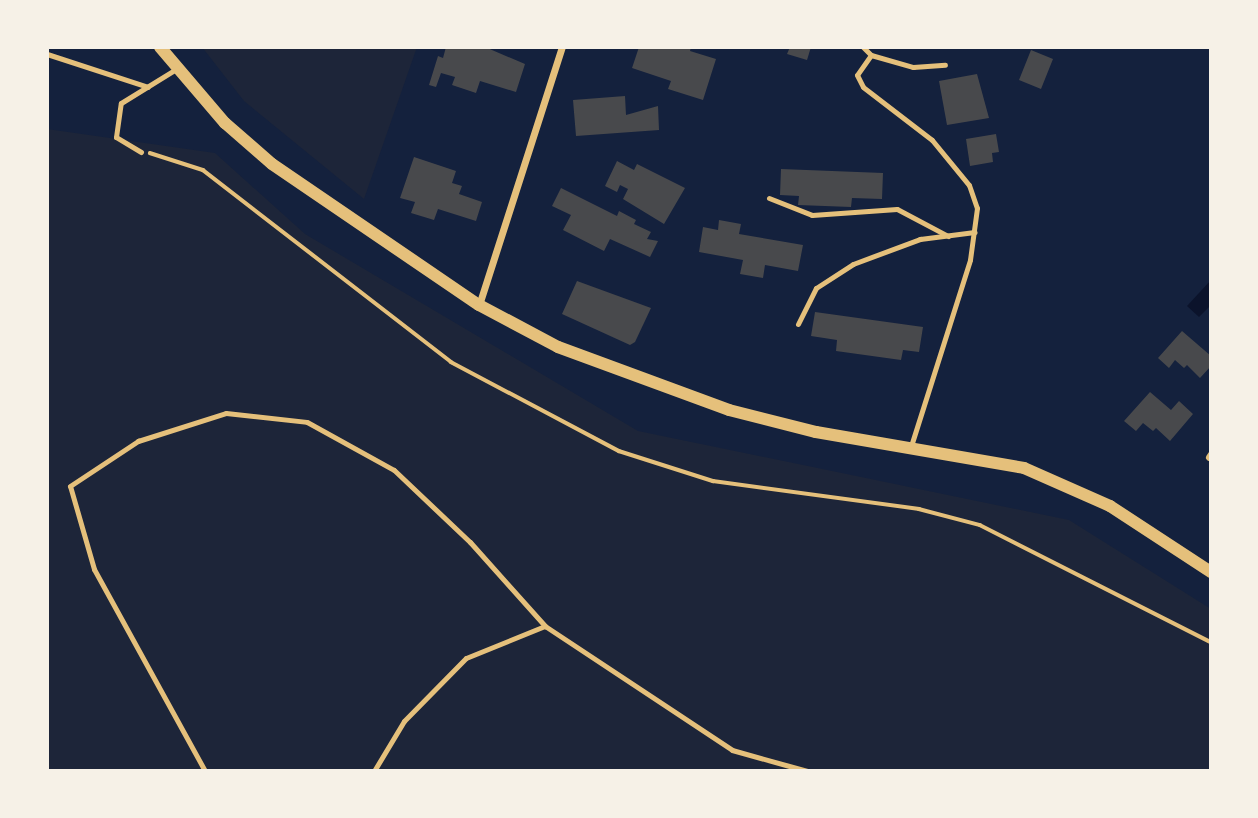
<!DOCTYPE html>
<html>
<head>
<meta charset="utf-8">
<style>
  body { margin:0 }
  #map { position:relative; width:1258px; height:818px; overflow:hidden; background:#14213d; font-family:"IBM Plex Sans",sans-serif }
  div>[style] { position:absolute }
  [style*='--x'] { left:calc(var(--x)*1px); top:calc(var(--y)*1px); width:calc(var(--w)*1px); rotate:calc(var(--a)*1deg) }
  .green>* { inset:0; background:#1d2539 }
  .water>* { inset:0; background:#0b132b }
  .building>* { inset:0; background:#48494c }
  .path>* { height:3.5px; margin:-1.75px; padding:0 1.75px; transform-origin:1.75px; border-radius:1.75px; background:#e5c07b }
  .service>* { height:5px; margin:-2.5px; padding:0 2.5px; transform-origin:2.5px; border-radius:2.5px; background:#e5c07b }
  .minor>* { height:7px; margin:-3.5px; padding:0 3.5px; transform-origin:3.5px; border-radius:3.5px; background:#e5c07b }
  .tertiary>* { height:12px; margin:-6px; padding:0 6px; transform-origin:6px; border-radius:6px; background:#e5c07b }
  span { translate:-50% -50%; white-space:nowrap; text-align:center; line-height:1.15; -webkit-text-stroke:5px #f6f1e7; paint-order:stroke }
  .frame { position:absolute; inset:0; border:49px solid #f6f1e7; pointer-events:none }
</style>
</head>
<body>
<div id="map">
  <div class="green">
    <i style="clip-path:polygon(202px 47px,417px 47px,364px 199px,244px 101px)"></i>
    <i style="clip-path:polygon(47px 129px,215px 153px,305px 234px,638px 431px,1069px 520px,1211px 609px,1211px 771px,47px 771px)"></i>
  </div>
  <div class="water">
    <i style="clip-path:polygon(1211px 280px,1211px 305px,1199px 317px,1187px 306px)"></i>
  </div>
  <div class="building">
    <i style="clip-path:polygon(446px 47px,485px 47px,525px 64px,516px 92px,480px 81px,476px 93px,452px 85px,455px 77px,441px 73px,436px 87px,429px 85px,438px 56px,443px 58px)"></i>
    <i style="clip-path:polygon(639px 47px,691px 47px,690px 51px,716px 59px,703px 100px,668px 89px,671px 81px,632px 68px)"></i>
    <i style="clip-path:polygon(790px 47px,811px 47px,807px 60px,787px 54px)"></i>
    <i style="clip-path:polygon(1031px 50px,1053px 59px,1041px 89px,1019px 80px)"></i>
    <i style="clip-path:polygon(977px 74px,989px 118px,947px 125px,939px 81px)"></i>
    <i style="clip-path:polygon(625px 96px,626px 115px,658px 106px,659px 130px,576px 136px,573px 100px)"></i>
    <i style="clip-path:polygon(996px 134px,999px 152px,992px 153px,993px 162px,970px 166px,966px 139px)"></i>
    <i style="clip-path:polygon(414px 157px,456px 171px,452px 183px,462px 186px,459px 194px,482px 202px,476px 221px,438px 209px,434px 220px,411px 213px,415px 202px,400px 198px)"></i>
    <i style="clip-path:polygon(617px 161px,634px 170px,637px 164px,685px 188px,664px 224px,623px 199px,628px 189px,620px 185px,617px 192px,605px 186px)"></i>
    <i style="clip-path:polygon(781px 169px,883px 173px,882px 199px,852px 198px,851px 207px,798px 205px,799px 196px,780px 195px)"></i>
    <i style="clip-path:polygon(561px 188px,617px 216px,619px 211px,636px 220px,634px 224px,651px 232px,647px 239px,658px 241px,650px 257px,610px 239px,604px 251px,563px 230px,571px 215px,552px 206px)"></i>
    <i style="clip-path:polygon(719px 220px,741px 224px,739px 234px,803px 245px,798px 271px,765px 265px,763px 278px,740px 274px,743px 260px,699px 252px,703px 227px,718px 230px)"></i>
    <i style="clip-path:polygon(577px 281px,651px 308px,635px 342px,630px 345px,562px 314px)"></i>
    <i style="clip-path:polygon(815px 312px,923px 327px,919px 352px,903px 350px,901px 360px,836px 351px,837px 340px,811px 336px)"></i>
    <i style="clip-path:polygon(1182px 331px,1211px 356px,1211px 366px,1200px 378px,1187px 365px,1184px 368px,1175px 360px,1169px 368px,1158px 358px)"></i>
    <i style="clip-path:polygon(1150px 392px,1171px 410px,1179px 401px,1193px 414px,1170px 441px,1156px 428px,1153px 431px,1143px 423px,1136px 431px,1124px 421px)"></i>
  </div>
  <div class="path">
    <i style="--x:150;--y:153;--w:56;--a:17.8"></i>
    <i style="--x:203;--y:170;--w:314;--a:37.7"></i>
    <i style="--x:451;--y:362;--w:190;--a:27.9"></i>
    <i style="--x:619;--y:451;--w:99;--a:17.7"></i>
    <i style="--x:713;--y:481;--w:208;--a:7.7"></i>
    <i style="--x:919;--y:509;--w:63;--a:14.7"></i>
    <i style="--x:980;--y:525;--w:259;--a:26.9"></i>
  </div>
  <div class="service">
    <i style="--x:863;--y:47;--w:11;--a:45"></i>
    <i style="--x:871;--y:55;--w:24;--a:125"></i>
    <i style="--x:857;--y:75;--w:13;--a:63"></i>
    <i style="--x:863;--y:87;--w:87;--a:37.5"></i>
    <i style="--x:932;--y:140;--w:58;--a:50.6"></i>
    <i style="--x:969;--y:185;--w:24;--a:71"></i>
    <i style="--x:977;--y:208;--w:52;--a:97.7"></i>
    <i style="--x:970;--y:260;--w:195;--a:107.6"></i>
    <i style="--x:47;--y:54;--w:106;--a:18.1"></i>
    <i style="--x:871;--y:55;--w:44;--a:15.9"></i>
    <i style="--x:913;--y:67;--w:32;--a:-4"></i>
    <i style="--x:141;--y:152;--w:29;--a:-149"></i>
    <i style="--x:116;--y:137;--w:34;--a:-82"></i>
    <i style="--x:121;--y:103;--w:65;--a:-31.7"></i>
    <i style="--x:769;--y:198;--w:46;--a:21.6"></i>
    <i style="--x:812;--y:215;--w:85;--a:-4"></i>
    <i style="--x:897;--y:209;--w:58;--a:27.9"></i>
    <i style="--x:798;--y:324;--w:40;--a:-63.4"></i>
    <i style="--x:816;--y:288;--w:44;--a:-33"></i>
    <i style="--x:853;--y:264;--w:72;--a:-20.5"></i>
    <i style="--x:920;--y:239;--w:55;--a:-7.3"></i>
    <i style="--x:205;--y:771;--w:230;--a:-118.8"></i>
    <i style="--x:94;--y:569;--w:86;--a:-106.1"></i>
    <i style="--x:70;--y:486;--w:82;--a:-33.5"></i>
    <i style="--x:138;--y:441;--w:92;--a:-17.7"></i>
    <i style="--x:226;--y:413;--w:81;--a:6.3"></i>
    <i style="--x:307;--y:422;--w:99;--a:28.9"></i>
    <i style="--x:394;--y:470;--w:105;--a:43.5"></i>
    <i style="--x:470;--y:542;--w:113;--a:48.2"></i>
    <i style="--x:545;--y:626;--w:224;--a:33.5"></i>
    <i style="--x:732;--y:750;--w:78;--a:15.6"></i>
    <i style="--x:374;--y:771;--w:58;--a:-59"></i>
    <i style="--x:404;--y:721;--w:88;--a:-45.5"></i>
    <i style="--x:466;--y:658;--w:85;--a:-22.1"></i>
  </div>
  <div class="minor">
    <i style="--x:479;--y:305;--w:271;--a:-72.2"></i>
    <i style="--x:1209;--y:457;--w:4;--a:-56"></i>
  </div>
  <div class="tertiary">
    <i style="--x:160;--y:47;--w:100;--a:49.5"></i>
    <i style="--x:225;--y:123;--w:62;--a:41.1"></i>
    <i style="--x:272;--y:164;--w:250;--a:34.3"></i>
    <i style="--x:479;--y:305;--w:89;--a:28"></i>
    <i style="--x:558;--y:347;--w:182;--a:20.2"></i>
    <i style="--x:729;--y:410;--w:90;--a:14.2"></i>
    <i style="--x:816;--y:432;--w:211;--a:9.8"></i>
    <i style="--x:1024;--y:468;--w:94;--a:23.8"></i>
    <i style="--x:1110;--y:506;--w:121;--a:33.2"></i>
  </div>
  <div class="frame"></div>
</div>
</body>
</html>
